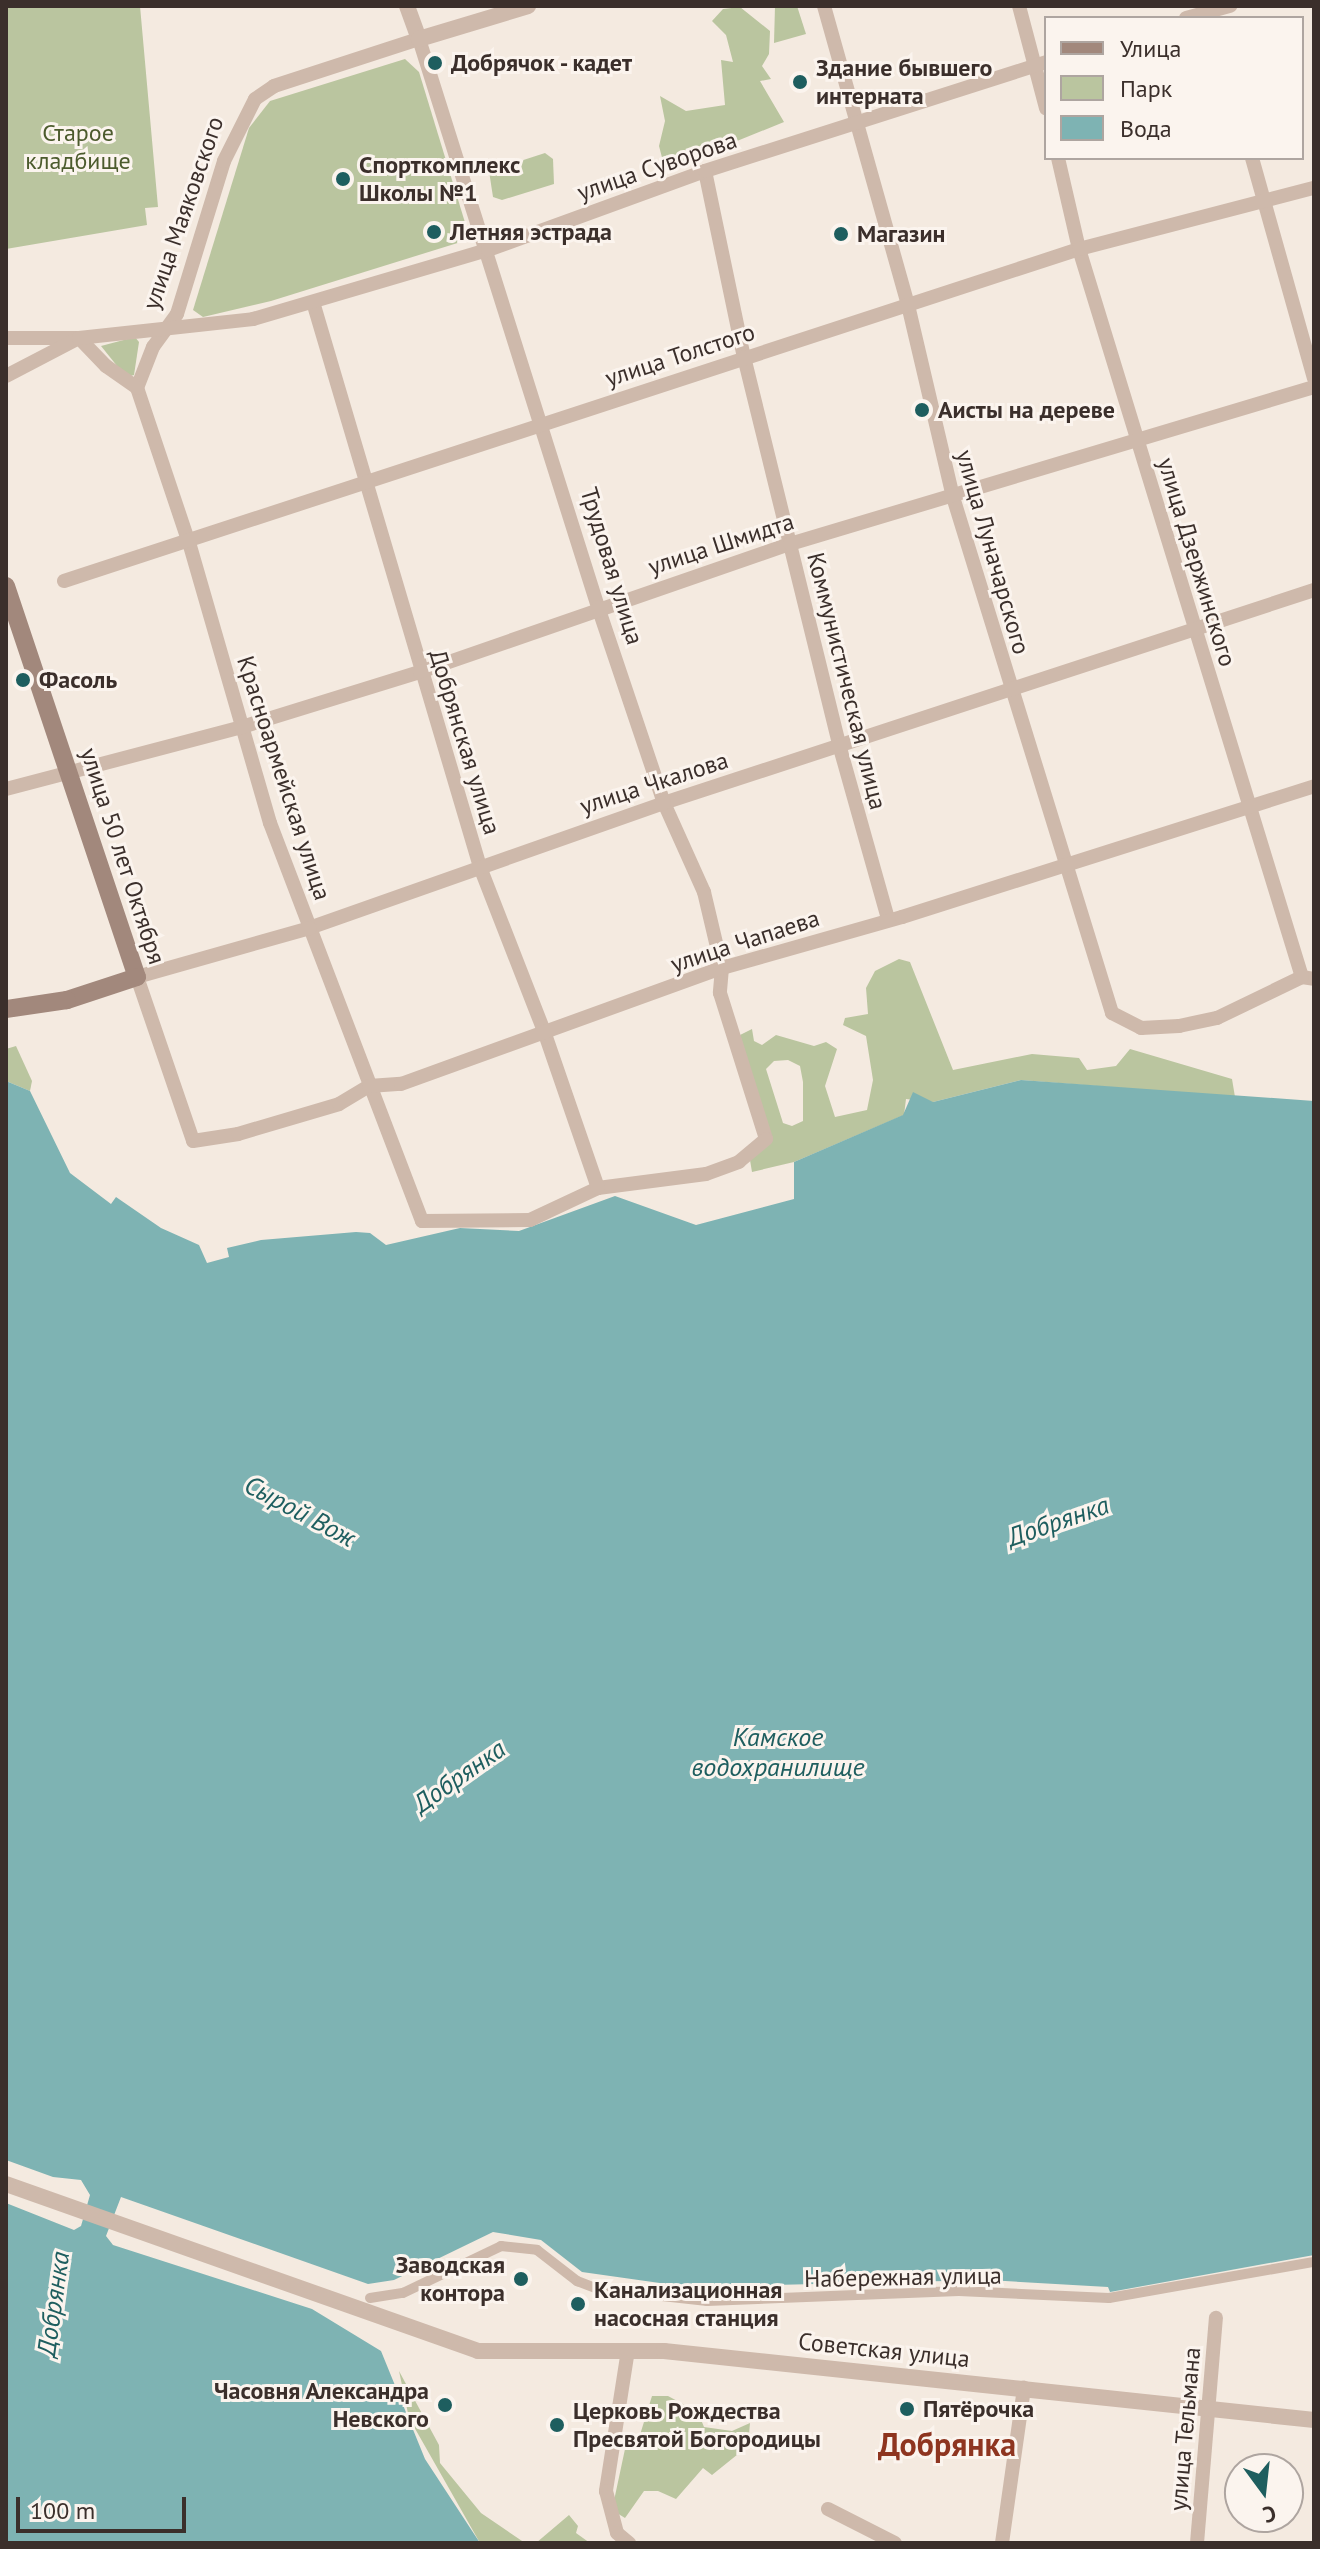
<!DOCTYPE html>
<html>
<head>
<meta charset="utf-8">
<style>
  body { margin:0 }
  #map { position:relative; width:1320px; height:2549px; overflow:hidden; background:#f4eae0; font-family:"PT Sans",sans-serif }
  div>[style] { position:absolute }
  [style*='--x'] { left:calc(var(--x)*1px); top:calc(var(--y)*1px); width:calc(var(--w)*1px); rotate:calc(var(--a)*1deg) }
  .green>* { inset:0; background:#bac59f }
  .water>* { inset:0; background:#7eb3b3 }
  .pedestrian>* { height:10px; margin:-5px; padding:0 5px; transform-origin:5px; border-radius:5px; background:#ceb9ab }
  .minor>* { height:14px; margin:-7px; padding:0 7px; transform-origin:7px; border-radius:7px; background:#ceb9ab }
  .tertiary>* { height:16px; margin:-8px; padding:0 8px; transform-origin:8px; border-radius:8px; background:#ceb9ab }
  .secondary>* { height:18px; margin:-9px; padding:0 9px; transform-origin:9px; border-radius:9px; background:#a2887c }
  .dots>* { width:22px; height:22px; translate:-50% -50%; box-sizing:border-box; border:4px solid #fbf4ee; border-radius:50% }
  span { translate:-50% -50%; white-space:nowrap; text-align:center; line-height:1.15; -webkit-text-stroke:6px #fbf4ee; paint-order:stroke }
  .poi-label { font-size:24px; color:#3b2f2b; font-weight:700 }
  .left { translate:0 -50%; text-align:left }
  .right { translate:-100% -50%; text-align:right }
  .park-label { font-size:24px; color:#4c5b2d }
  .street-label { font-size:24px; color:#3b2f2b }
  .water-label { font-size:26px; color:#1e5e5f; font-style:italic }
  .district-label { font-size:32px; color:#8e3520; font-weight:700 }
  .frame { position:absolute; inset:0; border:8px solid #3b2f2b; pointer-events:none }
  .legend { position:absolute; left:1044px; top:16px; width:260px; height:144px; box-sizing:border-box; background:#fbf4ee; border:2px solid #aea5a0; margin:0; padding:10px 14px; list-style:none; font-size:24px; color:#3b2f2b }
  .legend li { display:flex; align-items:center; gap:16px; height:40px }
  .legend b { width:40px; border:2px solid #aea5a0 }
  .north { position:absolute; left:1224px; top:2453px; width:80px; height:80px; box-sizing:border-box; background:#fbf4ee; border:2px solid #aea5a0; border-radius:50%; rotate:165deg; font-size:22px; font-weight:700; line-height:32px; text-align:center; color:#3b2f2b }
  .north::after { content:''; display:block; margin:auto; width:28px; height:36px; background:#1e5e5f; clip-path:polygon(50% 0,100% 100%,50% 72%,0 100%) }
  .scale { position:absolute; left:16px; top:2497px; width:170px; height:36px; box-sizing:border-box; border:4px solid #3b2f2b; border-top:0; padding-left:10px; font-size:24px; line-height:28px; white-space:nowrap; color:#3b2f2b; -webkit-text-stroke:6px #fbf4ee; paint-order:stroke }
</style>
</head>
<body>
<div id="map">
  <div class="green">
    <i style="clip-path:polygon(6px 6px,140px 6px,158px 207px,145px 208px,147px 225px,6px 249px)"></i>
    <i style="clip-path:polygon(775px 6px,797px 6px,806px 34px,774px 43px)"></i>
    <i style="clip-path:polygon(740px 7px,770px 31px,769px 54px,762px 66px,771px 79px,760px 81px,784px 122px,710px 152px,706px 145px,693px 148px,689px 160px,665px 169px,659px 146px,665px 121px,660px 96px,686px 111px,725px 105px,721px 60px,733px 62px,726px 35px,712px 21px,723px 9px)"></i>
    <i style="clip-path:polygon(405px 59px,419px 72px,467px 229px,464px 241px,271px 301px,203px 317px,193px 310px,249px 128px,270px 101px)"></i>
    <i style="clip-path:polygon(545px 153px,553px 159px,554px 184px,502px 200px,493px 197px,489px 171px)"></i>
    <i style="clip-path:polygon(135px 337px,139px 342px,134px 375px,126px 377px,101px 346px)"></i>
    <i style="clip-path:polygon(evenodd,899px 959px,910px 962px,953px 1070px,1032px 1054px,1079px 1058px,1087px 1070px,1116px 1066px,1130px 1049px,1232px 1079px,1235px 1097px,1021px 1080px,933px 1102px,906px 1099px,904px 1115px,794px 1162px,752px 1172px,750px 1160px,771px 1139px,740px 1035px,752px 1029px,754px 1041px,762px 1045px,776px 1035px,814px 1046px,826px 1042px,837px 1049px,825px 1086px,835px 1117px,867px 1110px,873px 1080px,866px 1036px,843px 1025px,845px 1018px,868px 1014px,866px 988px,875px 971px,899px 959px,788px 1060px,800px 1066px,803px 1082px,803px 1121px,792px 1126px,783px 1123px,766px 1069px,774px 1061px,788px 1060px)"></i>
    <i style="clip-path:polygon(16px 1046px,32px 1081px,30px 1091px,6px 1081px,6px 1049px)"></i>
    <i style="clip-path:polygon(399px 2371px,439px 2445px,440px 2463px,481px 2513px,525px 2543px,480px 2543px,409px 2418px)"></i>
    <i style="clip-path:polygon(652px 2396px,668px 2396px,698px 2412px,704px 2427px,732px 2431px,750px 2423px,748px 2446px,712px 2475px,703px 2468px,676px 2499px,658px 2491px,644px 2491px,625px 2518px,612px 2510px,625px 2449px,639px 2438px)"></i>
    <i style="clip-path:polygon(569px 2515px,578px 2526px,576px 2533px,590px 2543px,536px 2543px)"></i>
  </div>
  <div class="water">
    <i style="clip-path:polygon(1021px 1080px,1314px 1101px,1314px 2255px,1110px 2292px,1108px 2287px,988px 2280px,688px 2287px,582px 2272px,541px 2240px,493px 2232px,394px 2280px,368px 2284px,121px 2197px,106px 2236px,113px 2245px,312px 2309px,381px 2351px,425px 2459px,480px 2543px,6px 2543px,6px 2203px,74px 2230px,81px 2226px,90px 2195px,81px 2180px,53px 2177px,6px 2160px,6px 1081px,30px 1091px,70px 1173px,111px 1204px,116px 1197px,161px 1228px,199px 1245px,207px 1263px,229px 1257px,227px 1248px,261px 1240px,356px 1232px,370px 1233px,386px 1245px,460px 1228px,519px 1231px,615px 1196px,696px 1225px,794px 1199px,794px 1162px,903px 1115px,913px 1092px,933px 1102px)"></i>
  </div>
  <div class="pedestrian">
    <i style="--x:370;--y:2298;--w:33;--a:-9"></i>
    <i style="--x:403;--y:2293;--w:109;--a:-25.6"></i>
    <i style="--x:501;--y:2246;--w:36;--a:6"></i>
    <i style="--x:537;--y:2250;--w:51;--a:37.8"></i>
    <i style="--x:577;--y:2281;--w:22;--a:21"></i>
    <i style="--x:598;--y:2289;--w:110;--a:6.3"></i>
    <i style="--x:707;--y:2301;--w:252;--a:-2.3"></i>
    <i style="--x:959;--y:2291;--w:150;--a:2.7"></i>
    <i style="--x:1109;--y:2298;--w:208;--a:-10"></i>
  </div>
  <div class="minor">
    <i style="--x:824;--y:6;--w:311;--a:74.3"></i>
    <i style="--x:908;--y:305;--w:197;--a:76.8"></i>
    <i style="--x:953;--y:497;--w:540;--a:72.87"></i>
    <i style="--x:1112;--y:1013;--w:33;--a:27"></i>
    <i style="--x:1141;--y:1028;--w:38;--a:-3"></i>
    <i style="--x:1179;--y:1026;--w:39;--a:-12"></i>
    <i style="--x:1217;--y:1018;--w:94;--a:-25.8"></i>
    <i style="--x:1302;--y:977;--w:12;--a:9"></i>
    <i style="--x:1019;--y:6;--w:106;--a:75.2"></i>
    <i style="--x:1186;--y:18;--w:46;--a:-15.3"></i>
    <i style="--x:419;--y:39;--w:596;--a:72.51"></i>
    <i style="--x:598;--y:607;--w:207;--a:71.4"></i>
    <i style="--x:664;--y:803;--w:98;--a:65.8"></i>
    <i style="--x:704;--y:892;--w:78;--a:76.7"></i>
    <i style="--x:722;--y:968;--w:25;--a:95"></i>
    <i style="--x:720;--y:993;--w:153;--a:72.5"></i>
    <i style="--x:766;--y:1139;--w:35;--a:140"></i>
    <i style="--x:739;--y:1162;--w:35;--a:160"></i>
    <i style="--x:706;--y:1174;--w:109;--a:172.6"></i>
    <i style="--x:598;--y:1188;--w:75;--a:154.8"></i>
    <i style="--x:530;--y:1220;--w:108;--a:179.5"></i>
    <i style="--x:422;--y:1221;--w:426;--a:-110.9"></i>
    <i style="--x:270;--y:823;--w:291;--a:-106.1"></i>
    <i style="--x:189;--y:543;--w:163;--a:-108.5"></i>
    <i style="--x:137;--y:388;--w:44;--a:-68.7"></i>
    <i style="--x:153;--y:347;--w:41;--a:-54"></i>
    <i style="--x:177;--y:314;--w:160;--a:-72.9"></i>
    <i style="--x:224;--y:161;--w:69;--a:-63.4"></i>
    <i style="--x:255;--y:99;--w:23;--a:-34"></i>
    <i style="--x:274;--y:86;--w:152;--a:-18"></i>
    <i style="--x:1058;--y:158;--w:93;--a:77"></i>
    <i style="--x:1079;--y:249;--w:761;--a:72.97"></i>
    <i style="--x:1252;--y:158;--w:229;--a:74.3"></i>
    <i style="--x:705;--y:171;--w:190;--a:78.2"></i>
    <i style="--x:744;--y:357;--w:403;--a:76.2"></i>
    <i style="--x:840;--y:748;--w:178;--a:74.3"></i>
    <i style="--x:313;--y:302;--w:589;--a:73.53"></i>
    <i style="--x:480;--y:867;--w:179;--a:68.7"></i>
    <i style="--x:545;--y:1034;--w:163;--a:71"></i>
    <i style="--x:6;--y:338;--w:73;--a:0"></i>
    <i style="--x:79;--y:338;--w:39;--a:46"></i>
    <i style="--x:106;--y:366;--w:38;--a:35"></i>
    <i style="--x:6;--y:376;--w:82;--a:-27.5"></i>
    <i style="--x:79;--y:338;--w:175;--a:-6.2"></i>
    <i style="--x:253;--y:319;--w:245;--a:-16.4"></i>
    <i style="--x:488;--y:250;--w:231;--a:-20"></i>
    <i style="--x:705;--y:171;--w:358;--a:-17.7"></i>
    <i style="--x:64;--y:581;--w:1068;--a:-18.11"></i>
    <i style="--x:1079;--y:249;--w:243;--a:-14.6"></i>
    <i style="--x:1314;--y:590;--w:684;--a:161.86"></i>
    <i style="--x:664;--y:803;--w:375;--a:160.6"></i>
    <i style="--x:310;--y:928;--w:180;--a:164.2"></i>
    <i style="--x:137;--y:977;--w:173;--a:71.1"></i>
    <i style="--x:193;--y:1141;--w:46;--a:-8.8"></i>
    <i style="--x:238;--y:1134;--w:105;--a:-16.5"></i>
    <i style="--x:339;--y:1104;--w:35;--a:-31"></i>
    <i style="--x:369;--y:1086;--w:32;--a:-4"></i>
    <i style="--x:401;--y:1084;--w:341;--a:-19.9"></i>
    <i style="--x:722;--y:968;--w:187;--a:-15.8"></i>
    <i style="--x:902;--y:917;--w:432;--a:-17.6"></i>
    <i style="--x:6;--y:789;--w:244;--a:-14.7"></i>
    <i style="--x:242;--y:727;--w:186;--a:-17.2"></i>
    <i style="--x:420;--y:672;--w:392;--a:-19.1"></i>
    <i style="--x:790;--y:544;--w:547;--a:-16.68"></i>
    <i style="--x:628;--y:2350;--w:143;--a:98.9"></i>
    <i style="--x:606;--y:2491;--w:43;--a:75.3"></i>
    <i style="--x:617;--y:2533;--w:16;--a:40"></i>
    <i style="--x:828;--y:2509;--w:75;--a:26.9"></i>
    <i style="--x:1002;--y:2543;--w:157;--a:-81.9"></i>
    <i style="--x:1197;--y:2543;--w:226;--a:-85.2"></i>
  </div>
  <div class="tertiary">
    <i style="--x:407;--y:6;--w:35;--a:70"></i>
    <i style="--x:419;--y:39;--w:114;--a:-16.8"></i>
    <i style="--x:6;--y:2184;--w:501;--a:19.48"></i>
    <i style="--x:478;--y:2351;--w:186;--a:0"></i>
    <i style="--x:664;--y:2351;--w:654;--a:6.06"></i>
  </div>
  <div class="secondary">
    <i style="--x:6;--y:586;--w:412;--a:71.5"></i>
    <i style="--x:137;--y:977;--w:74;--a:161.8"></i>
    <i style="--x:67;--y:1000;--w:62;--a:171.6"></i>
  </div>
  <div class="dots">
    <i style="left:435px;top:63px;background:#1e5e5f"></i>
    <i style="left:800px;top:82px;background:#1e5e5f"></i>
    <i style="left:343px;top:179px;background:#1e5e5f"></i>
    <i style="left:434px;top:232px;background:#1e5e5f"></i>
    <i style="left:841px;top:234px;background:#1e5e5f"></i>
    <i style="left:922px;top:410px;background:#1e5e5f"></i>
    <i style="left:23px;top:680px;background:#1e5e5f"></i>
    <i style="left:521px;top:2279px;background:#1e5e5f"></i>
    <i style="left:578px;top:2304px;background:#1e5e5f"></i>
    <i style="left:445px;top:2405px;background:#1e5e5f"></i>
    <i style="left:907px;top:2409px;background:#1e5e5f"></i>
    <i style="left:557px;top:2425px;background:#1e5e5f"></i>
  </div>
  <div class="poi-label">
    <span class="left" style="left:451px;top:63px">Добрячок - кадет</span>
    <span class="left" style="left:816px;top:82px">Здание бывшего<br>интерната</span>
    <span class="left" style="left:359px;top:179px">Спорткомплекс<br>Школы №1</span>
    <span class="left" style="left:450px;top:232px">Летняя эстрада</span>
    <span class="left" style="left:857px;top:234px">Магазин</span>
    <span class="left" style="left:938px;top:410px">Аисты на дереве</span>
    <span class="left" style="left:39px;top:680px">Фасоль</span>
    <span class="right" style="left:505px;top:2279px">Заводская<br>контора</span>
    <span class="left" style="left:594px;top:2304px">Канализационная<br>насосная станция</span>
    <span class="right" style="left:429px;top:2405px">Часовня Александра<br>Невского</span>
    <span class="left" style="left:923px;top:2409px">Пятёрочка</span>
    <span class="left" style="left:573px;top:2425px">Церковь Рождества<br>Пресвятой Богородицы</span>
  </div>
  <div class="park-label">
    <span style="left:78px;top:147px">Старое<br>кладбище</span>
  </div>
  <div class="street-label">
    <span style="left:657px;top:166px;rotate:-19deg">улица Суворова</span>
    <span style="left:183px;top:213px;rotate:-71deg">улица Маяковского</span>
    <span style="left:680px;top:355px;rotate:-18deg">улица Толстого</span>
    <span style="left:721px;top:544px;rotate:-18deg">улица Шмидта</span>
    <span style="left:993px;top:552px;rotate:74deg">улица Луначарского</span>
    <span style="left:1197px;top:562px;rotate:73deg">улица Дзержинского</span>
    <span style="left:612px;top:566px;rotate:73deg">Трудовая улица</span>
    <span style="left:847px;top:681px;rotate:76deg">Коммунистическая улица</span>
    <span style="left:465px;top:742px;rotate:73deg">Добрянская улица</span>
    <span style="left:284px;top:778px;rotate:72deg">Красноармейская улица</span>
    <span style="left:654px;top:783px;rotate:-18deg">улица Чкалова</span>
    <span style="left:123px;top:856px;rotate:72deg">улица 50 лет Октября</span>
    <span style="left:745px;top:941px;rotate:-18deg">улица Чапаева</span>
    <span style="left:903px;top:2277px;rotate:-1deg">Набережная улица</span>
    <span style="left:884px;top:2350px;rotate:6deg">Советская улица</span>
    <span style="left:1185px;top:2429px;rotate:-85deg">улица Тельмана</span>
  </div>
  <div class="water-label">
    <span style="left:300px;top:1511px;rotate:28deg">Сырой Вож</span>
    <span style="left:1058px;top:1521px;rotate:-19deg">Добрянка</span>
    <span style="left:778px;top:1752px">Камское<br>водохранилище</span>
    <span style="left:459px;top:1776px;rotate:-35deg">Добрянка</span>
    <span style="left:53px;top:2304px;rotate:-82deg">Добрянка</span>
  </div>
  <div class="district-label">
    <span style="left:947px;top:2444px">Добрянка</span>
  </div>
  <div class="frame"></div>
  <ul class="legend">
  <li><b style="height:10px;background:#a2887c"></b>Улица</li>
  <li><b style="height:22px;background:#bac59f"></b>Парк</li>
  <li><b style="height:22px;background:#7eb3b3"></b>Вода</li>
  </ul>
  <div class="north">С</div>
  <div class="scale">100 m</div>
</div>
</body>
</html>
